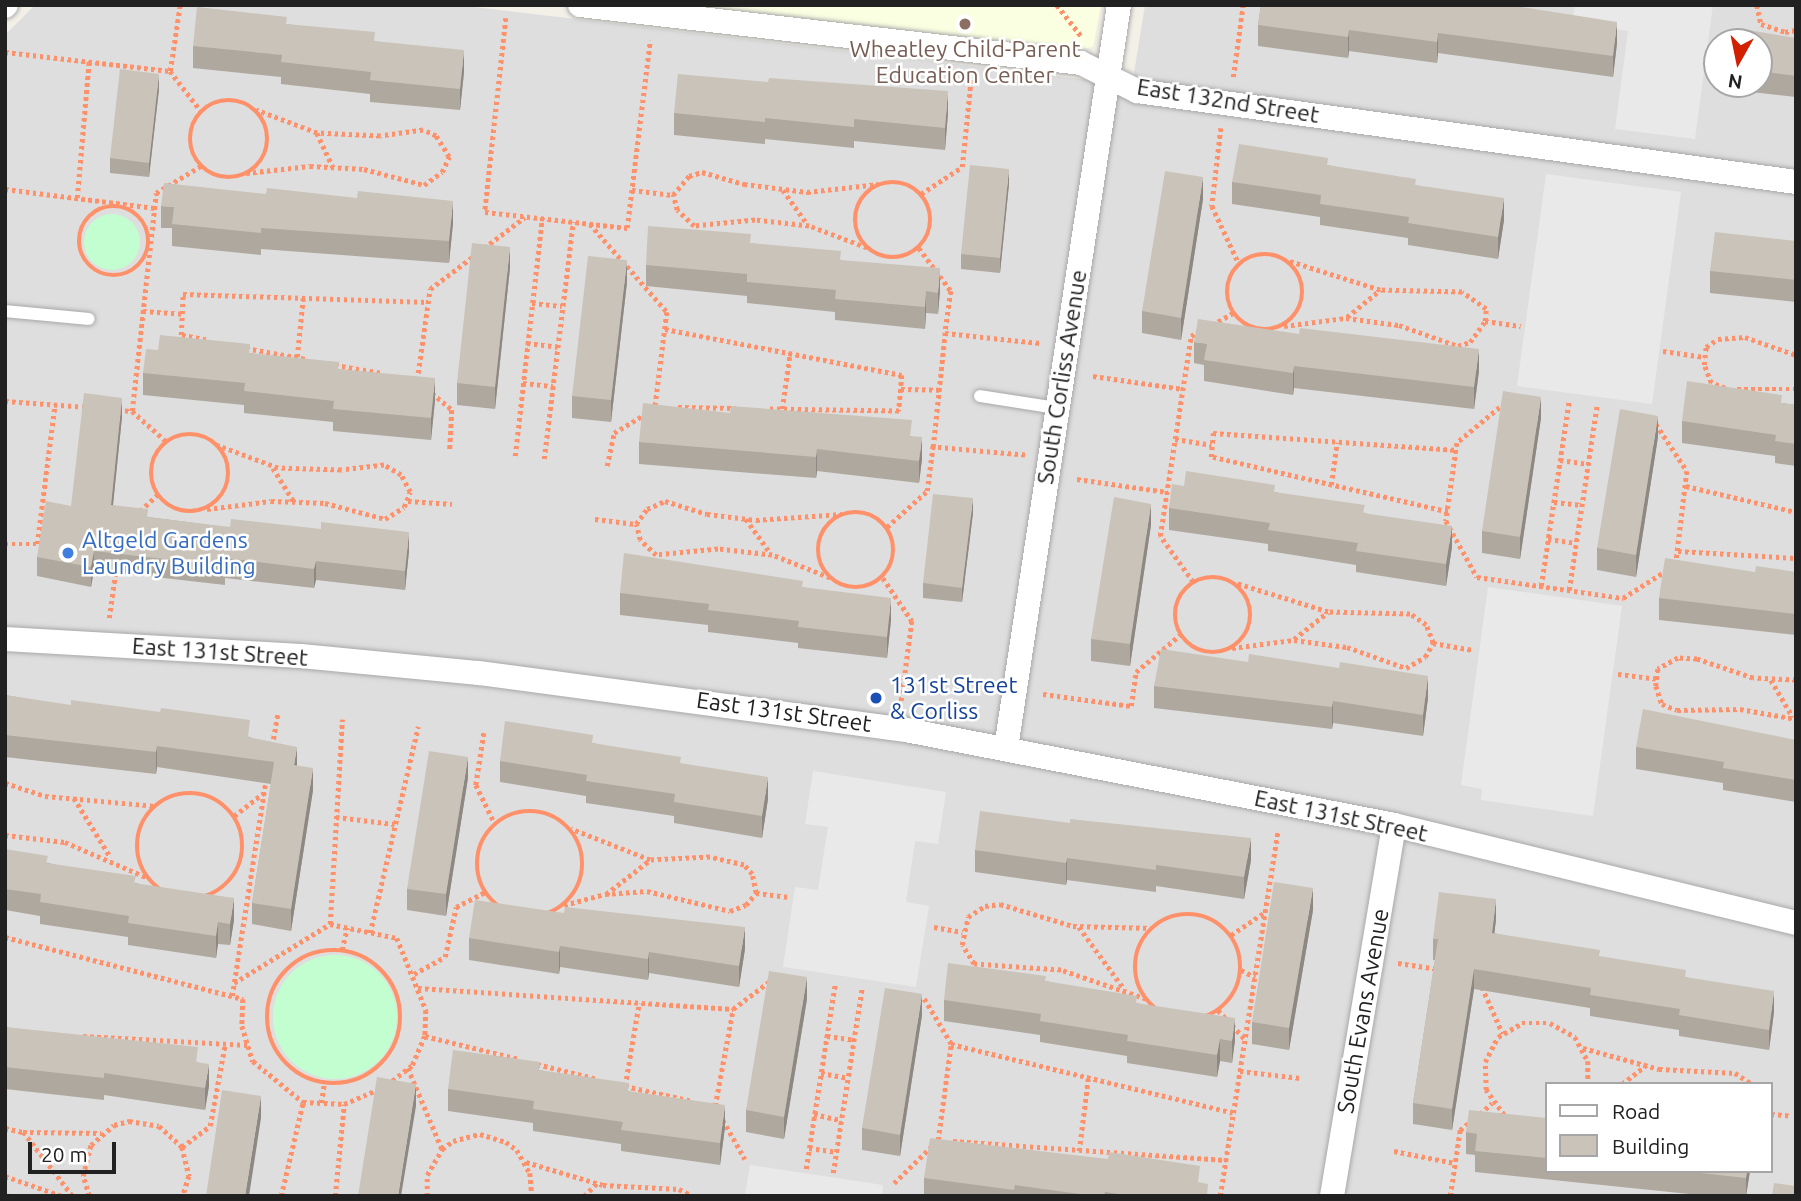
<!DOCTYPE html>
<html>
<head>
<meta charset="utf-8">
<style>
  body { margin:0 }
  #map { position:relative; width:1801px; height:1201px; overflow:hidden; background:#f2f0e7; font-family:Ubuntu,sans-serif }
  div>[style] { position:absolute }
  [style*='--x'] { left:calc(var(--x)*1px); top:calc(var(--y)*1px); width:calc(var(--w)*1px); rotate:calc(var(--a)*1deg) }
  .residential>* { inset:0; background:#dfdede }
  .education>* { inset:0; background:#faffe2 }
  .park>* { inset:0; background:#c2fed0 }
  .round { border-radius:50% }
  .parking>* { inset:0; background:#e9e9e9 }
  .path>* { height:4.5px; margin-top:-2.25px; transform-origin:0; background:repeating-linear-gradient(90deg,#ff916a 0 3.5px,transparent 0 7px) }
  .path>.ring { margin:-2.25px; padding:0; box-sizing:content-box; background:none; border:4.5px solid #ff916a; border-radius:50% }
  .roads { filter:drop-shadow(0 0 2px #a8a8a8) drop-shadow(0 0 2px #a8a8a8) }
  .service>* { height:12px; margin:-6px; padding:0 6px; transform-origin:6px; border-radius:6px; background:#fff }
  .minor>* { height:24px; margin:-12px; padding:0 12px; transform-origin:12px; border-radius:12px; background:#fff }
  .wall>* { inset:0; background:#aea89f }
  .shaded-wall>* { inset:0; background:#8d8882 }
  .building>* { inset:0; background:#cac3b9 }
  .dots>* { width:19px; height:19px; translate:-50% -50%; box-sizing:border-box; border:4px solid #fff; border-radius:50% }
  span { translate:-50% -50%; white-space:nowrap; text-align:center; line-height:1.15; -webkit-text-stroke:5px #fff; paint-order:stroke }
  .education-label { font-size:23px; color:#785e54 }
  .street-label { font-size:23px; color:#212121 }
  .shop-label { font-size:23px; color:#366cbe }
  .left { translate:0 -50%; text-align:left }
  .transit-label { font-size:23px; color:#164399 }
  .frame { position:absolute; inset:0; border:7px solid #212121; pointer-events:none }
  .legend { position:absolute; left:1545px; top:1082px; width:228px; height:91px; box-sizing:border-box; background:#fff; border:2px solid #a6a6a6; margin:0; padding:9px 12px; list-style:none; font-size:21px; color:#212121 }
  .legend li { display:flex; align-items:center; gap:14px; height:35px }
  .legend b { width:35px; border:2px solid #a6a6a6 }
  .north { position:absolute; left:1703px; top:28px; width:70px; height:70px; box-sizing:border-box; background:#fff; border:2px solid #a6a6a6; border-radius:50%; rotate:189deg; font-size:19px; font-weight:700; line-height:28px; text-align:center; color:#212121 }
  .north::after { content:''; display:block; margin:auto; width:24px; height:32px; background:#d12100; clip-path:polygon(50% 0,100% 100%,50% 72%,0 100%) }
  .scale { position:absolute; left:28px; top:1142px; width:88px; height:32px; box-sizing:border-box; border:4px solid #212121; border-top:0; padding-left:9px; font-size:21px; line-height:24px; white-space:nowrap; color:#212121; -webkit-text-stroke:5px #fff; paint-order:stroke }
</style>
</head>
<body>
<div id="map">
  <div class="residential">
    <i style="clip-path:polygon(evenodd,35px 5px,458px 5px,1132px 85px,1145px 5px,1796px 5px,1796px 1196px,5px 1196px,5px 35px,35px 5px,1717px 42px,1759px 42px,1759px 84px,1717px 84px,1717px 42px,35px 5px,1547px 1084px,1771px 1084px,1771px 1171px,1547px 1171px,1547px 1084px)"></i>
  </div>
  <div class="education">
    <i style="clip-path:polygon(659px 5px,1101px 5px,1093px 47px,1071px 51px)"></i>
  </div>
  <div class="park">
    <i class="round" style="left:84px;top:214px;width:56px;height:56px"></i>
    <i class="round" style="left:273px;top:955px;width:124px;height:124px"></i>
  </div>
  <div class="parking">
    <i style="clip-path:polygon(1575px 5px,1713px 5px,1695px 139px,1615px 129px,1628px 31px,1572px 23px)"></i>
    <i style="clip-path:polygon(1546px 174px,1681px 192px,1652px 404px,1517px 386px)"></i>
    <i style="clip-path:polygon(1488px 587px,1622px 606px,1593px 816px,1481px 800px,1482px 789px,1461px 785px)"></i>
    <i style="clip-path:polygon(813px 771px,946px 792px,938px 844px,915px 841px,906px 902px,929px 906px,916px 987px,783px 967px,795px 887px,818px 890px,828px 827px,805px 824px)"></i>
    <i style="clip-path:polygon(750px 1165px,883px 1185px,882px 1196px,745px 1196px)"></i>
  </div>
  <div class="path">
    <i style="--x:1057;--y:5;--w:39;--a:52"></i>
    <i style="--x:1757;--y:5;--w:19;--a:78"></i>
    <i style="--x:1761;--y:24;--w:25;--a:18"></i>
    <i style="--x:1785;--y:32;--w:11;--a:-10"></i>
    <i style="--x:506;--y:18;--w:195;--a:96.2"></i>
    <i style="--x:485;--y:212;--w:143;--a:6.4"></i>
    <i style="--x:627;--y:228;--w:189;--a:-83"></i>
    <i style="--x:5;--y:52;--w:166;--a:6.6"></i>
    <i style="--x:170;--y:71;--w:51;--a:52.2"></i>
    <i style="--x:170;--y:71;--w:67;--a:-81.4"></i>
    <i style="--x:1233;--y:77;--w:73;--a:-82.1"></i>
    <i class="ring" style="left:190px;top:100px;width:73.5px;height:73.5px"></i>
    <i style="--x:1221;--y:128;--w:79;--a:96.6"></i>
    <i style="--x:1212;--y:206;--w:64;--a:65"></i>
    <i style="--x:317;--y:133;--w:38;--a:65"></i>
    <i style="--x:246;--y:173;--w:64;--a:-6.2"></i>
    <i style="--x:310;--y:166;--w:54;--a:3.2"></i>
    <i style="--x:364;--y:169;--w:62;--a:14.9"></i>
    <i style="--x:424;--y:185;--w:22;--a:-36"></i>
    <i style="--x:442;--y:172;--w:17;--a:-65"></i>
    <i style="--x:449;--y:157;--w:25;--a:-122"></i>
    <i style="--x:436;--y:136;--w:14;--a:-155"></i>
    <i style="--x:423;--y:130;--w:43;--a:172.1"></i>
    <i style="--x:380;--y:136;--w:63;--a:-177.3"></i>
    <i style="--x:317;--y:133;--w:65;--a:-159.3"></i>
    <i class="ring" style="left:855px;top:182px;width:71.5px;height:71.5px"></i>
    <i style="--x:5;--y:189;--w:151;--a:7.2"></i>
    <i style="--x:632;--y:190;--w:41;--a:7"></i>
    <i style="--x:783;--y:190;--w:43;--a:54.5"></i>
    <i style="--x:921;--y:194;--w:49;--a:-33.4"></i>
    <i style="--x:962;--y:167;--w:89;--a:-84.2"></i>
    <i style="--x:77;--y:198;--w:137;--a:-85"></i>
    <i class="ring" style="left:79px;top:206px;width:65.5px;height:65.5px"></i>
    <i style="--x:590;--y:224;--w:117;--a:48.8"></i>
    <i style="--x:667;--y:312;--w:98;--a:97.1"></i>
    <i style="--x:484;--y:248;--w:51;--a:-37.1"></i>
    <i style="--x:867;--y:248;--w:62;--a:-159.2"></i>
    <i style="--x:809;--y:226;--w:54;--a:-173.7"></i>
    <i style="--x:755;--y:220;--w:61;--a:174.4"></i>
    <i style="--x:694;--y:226;--w:23;--a:-137"></i>
    <i style="--x:677;--y:210;--w:16;--a:-105"></i>
    <i style="--x:673;--y:195;--w:25;--a:-50"></i>
    <i style="--x:689;--y:176;--w:14;--a:-17"></i>
    <i style="--x:702;--y:172;--w:44;--a:15.9"></i>
    <i style="--x:744;--y:184;--w:64;--a:7.2"></i>
    <i style="--x:807;--y:192;--w:72;--a:-6.3"></i>
    <i style="--x:919;--y:248;--w:54;--a:53.3"></i>
    <i style="--x:951;--y:291;--w:42;--a:98.1"></i>
    <i class="ring" style="left:1227px;top:254px;width:71.5px;height:71.5px"></i>
    <i style="--x:532;--y:303;--w:30;--a:6"></i>
    <i style="--x:143;--y:311;--w:39;--a:4"></i>
    <i style="--x:1347;--y:317;--w:43;--a:-39.3"></i>
    <i style="--x:1485;--y:321;--w:36;--a:8"></i>
    <i style="--x:1212;--y:325;--w:24;--a:-30"></i>
    <i style="--x:1284;--y:326;--w:63;--a:-7.4"></i>
    <i style="--x:1346;--y:318;--w:53;--a:7.5"></i>
    <i style="--x:1399;--y:325;--w:63;--a:19.6"></i>
    <i style="--x:1458;--y:346;--w:13;--a:-18"></i>
    <i style="--x:1470;--y:342;--w:26;--a:-54"></i>
    <i style="--x:1485;--y:321;--w:12;--a:-85"></i>
    <i style="--x:1486;--y:309;--w:29;--a:-145"></i>
    <i style="--x:1462;--y:292;--w:82;--a:-178.6"></i>
    <i style="--x:1380;--y:290;--w:96;--a:-162.5"></i>
    <i style="--x:665;--y:329;--w:241;--a:11"></i>
    <i style="--x:902;--y:375;--w:36;--a:95"></i>
    <i style="--x:899;--y:411;--w:130;--a:-179.1"></i>
    <i style="--x:206;--y:340;--w:25;--a:-169"></i>
    <i style="--x:181;--y:335;--w:41;--a:-87.2"></i>
    <i style="--x:183;--y:294;--w:245;--a:1.9"></i>
    <i style="--x:527;--y:343;--w:31;--a:7"></i>
    <i style="--x:246;--y:348;--w:61;--a:10.4"></i>
    <i style="--x:1663;--y:351;--w:42;--a:8.1"></i>
    <i style="--x:297;--y:357;--w:59;--a:-84.2"></i>
    <i style="--x:335;--y:365;--w:48;--a:9.7"></i>
    <i style="--x:1093;--y:376;--w:91;--a:8.2"></i>
    <i style="--x:417;--y:380;--w:92;--a:-81.9"></i>
    <i style="--x:430;--y:289;--w:56;--a:-37.1"></i>
    <i style="--x:523;--y:383;--w:30;--a:6"></i>
    <i style="--x:1725;--y:388;--w:15;--a:-160"></i>
    <i style="--x:1711;--y:383;--w:19;--a:-111"></i>
    <i style="--x:1704;--y:365;--w:18;--a:-84"></i>
    <i style="--x:1706;--y:347;--w:14;--a:-34"></i>
    <i style="--x:1718;--y:339;--w:27;--a:-4"></i>
    <i style="--x:1745;--y:337;--w:54;--a:19.4"></i>
    <i style="--x:901;--y:389;--w:39;--a:1"></i>
    <i style="--x:1737;--y:389;--w:59;--a:0"></i>
    <i style="--x:432;--y:393;--w:26;--a:40"></i>
    <i style="--x:452;--y:410;--w:39;--a:93"></i>
    <i style="--x:5;--y:401;--w:83;--a:4.1"></i>
    <i style="--x:1505;--y:403;--w:62;--a:140.2"></i>
    <i style="--x:1457;--y:443;--w:79;--a:98"></i>
    <i style="--x:1446;--y:521;--w:64;--a:61"></i>
    <i style="--x:1477;--y:577;--w:148;--a:8.2"></i>
    <i style="--x:1623;--y:598;--w:52;--a:-32.5"></i>
    <i style="--x:678;--y:407;--w:58;--a:1"></i>
    <i style="--x:782;--y:409;--w:57;--a:-81.9"></i>
    <i style="--x:118;--y:410;--w:14;--a:4"></i>
    <i style="--x:132;--y:411;--w:47;--a:41.5"></i>
    <i style="--x:132;--y:411;--w:219;--a:-83.7"></i>
    <i style="--x:156;--y:193;--w:52;--a:-31"></i>
    <i style="--x:1656;--y:424;--w:56;--a:56.6"></i>
    <i style="--x:1687;--y:471;--w:93;--a:96.8"></i>
    <i class="ring" style="left:151px;top:434px;width:73.5px;height:73.5px"></i>
    <i style="--x:1175;--y:439;--w:37;--a:9"></i>
    <i style="--x:1025;--y:455;--w:92;--a:-175"></i>
    <i style="--x:933;--y:447;--w:115;--a:-84"></i>
    <i style="--x:945;--y:333;--w:96;--a:6"></i>
    <i style="--x:515;--y:456;--w:240;--a:-83.5"></i>
    <i style="--x:544;--y:459;--w:239;--a:-83"></i>
    <i style="--x:1560;--y:460;--w:28;--a:8"></i>
    <i style="--x:607;--y:466;--w:34;--a:-78"></i>
    <i style="--x:614;--y:433;--w:35;--a:-31"></i>
    <i style="--x:273;--y:468;--w:40;--a:58"></i>
    <i style="--x:1077;--y:479;--w:91;--a:8.2"></i>
    <i style="--x:1331;--y:485;--w:43;--a:-82.1"></i>
    <i style="--x:1686;--y:486;--w:113;--a:13.3"></i>
    <i style="--x:408;--y:501;--w:44;--a:3.9"></i>
    <i style="--x:1554;--y:502;--w:28;--a:6"></i>
    <i style="--x:207;--y:509;--w:64;--a:-7.1"></i>
    <i style="--x:271;--y:501;--w:54;--a:2.1"></i>
    <i style="--x:325;--y:503;--w:62;--a:14.9"></i>
    <i style="--x:385;--y:519;--w:22;--a:-32"></i>
    <i style="--x:404;--y:507;--w:16;--a:-68"></i>
    <i style="--x:410;--y:492;--w:19;--a:-118"></i>
    <i style="--x:401;--y:475;--w:20;--a:-150"></i>
    <i style="--x:384;--y:465;--w:43;--a:173.4"></i>
    <i style="--x:341;--y:470;--w:63;--a:-178.2"></i>
    <i style="--x:278;--y:468;--w:66;--a:-159.6"></i>
    <i style="--x:140;--y:511;--w:23;--a:-43"></i>
    <i class="ring" style="left:818px;top:512px;width:71.5px;height:71.5px"></i>
    <i style="--x:1448;--y:512;--w:243;--a:-166.9"></i>
    <i style="--x:1211;--y:457;--w:24;--a:-85"></i>
    <i style="--x:1213;--y:433;--w:245;--a:4"></i>
    <i style="--x:595;--y:519;--w:41;--a:7"></i>
    <i style="--x:746;--y:519;--w:43;--a:54.5"></i>
    <i style="--x:887;--y:527;--w:54;--a:-42"></i>
    <i style="--x:927;--y:491;--w:46;--a:-82.6"></i>
    <i style="--x:1548;--y:539;--w:28;--a:8"></i>
    <i style="--x:5;--y:544;--w:32;--a:0"></i>
    <i style="--x:37;--y:544;--w:141;--a:-82.7"></i>
    <i style="--x:1678;--y:551;--w:118;--a:3.4"></i>
    <i class="ring" style="left:1175px;top:577px;width:71.5px;height:71.5px"></i>
    <i style="--x:830;--y:578;--w:62;--a:-158.4"></i>
    <i style="--x:772;--y:555;--w:54;--a:-173.7"></i>
    <i style="--x:718;--y:549;--w:62;--a:174.5"></i>
    <i style="--x:656;--y:555;--w:22;--a:-137"></i>
    <i style="--x:640;--y:540;--w:16;--a:-104"></i>
    <i style="--x:636;--y:524;--w:19;--a:-54"></i>
    <i style="--x:647;--y:509;--w:20;--a:-24"></i>
    <i style="--x:665;--y:501;--w:44;--a:17.2"></i>
    <i style="--x:707;--y:514;--w:49;--a:7"></i>
    <i style="--x:756;--y:520;--w:86;--a:-4"></i>
    <i style="--x:883;--y:578;--w:52;--a:56"></i>
    <i style="--x:912;--y:621;--w:85;--a:97.5"></i>
    <i style="--x:1193;--y:582;--w:57;--a:-125.7"></i>
    <i style="--x:1160;--y:536;--w:202;--a:-81.2"></i>
    <i style="--x:1191;--y:336;--w:8;--a:-30"></i>
    <i style="--x:1541;--y:586;--w:188;--a:-81.4"></i>
    <i style="--x:1569;--y:590;--w:188;--a:-81.4"></i>
    <i style="--x:109;--y:618;--w:50;--a:-82"></i>
    <i style="--x:1294;--y:639;--w:43;--a:-38.5"></i>
    <i style="--x:1433;--y:643;--w:41;--a:9.9"></i>
    <i style="--x:1232;--y:648;--w:63;--a:-7.4"></i>
    <i style="--x:1294;--y:640;--w:53;--a:7.5"></i>
    <i style="--x:1347;--y:647;--w:63;--a:19.6"></i>
    <i style="--x:1406;--y:668;--w:22;--a:-30"></i>
    <i style="--x:1425;--y:657;--w:16;--a:-60"></i>
    <i style="--x:1433;--y:643;--w:19;--a:-111"></i>
    <i style="--x:1426;--y:625;--w:19;--a:-145"></i>
    <i style="--x:1410;--y:614;--w:82;--a:-178.6"></i>
    <i style="--x:1328;--y:612;--w:97;--a:-162.7"></i>
    <i style="--x:1618;--y:674;--w:38;--a:7"></i>
    <i style="--x:1771;--y:680;--w:43;--a:59.3"></i>
    <i style="--x:1796;--y:680;--w:43;--a:-177.3"></i>
    <i style="--x:1753;--y:678;--w:59;--a:-161.3"></i>
    <i style="--x:1697;--y:659;--w:19;--a:-177"></i>
    <i style="--x:1678;--y:658;--w:23;--a:151"></i>
    <i style="--x:1658;--y:669;--w:17;--a:97"></i>
    <i style="--x:1656;--y:686;--w:19;--a:72"></i>
    <i style="--x:1662;--y:704;--w:16;--a:22"></i>
    <i style="--x:1677;--y:710;--w:63;--a:-0.9"></i>
    <i style="--x:1740;--y:709;--w:57;--a:10.1"></i>
    <i style="--x:1043;--y:694;--w:89;--a:7.8"></i>
    <i style="--x:1131;--y:706;--w:34;--a:-82"></i>
    <i style="--x:1136;--y:672;--w:57;--a:-40.1"></i>
    <i style="--x:484;--y:733;--w:53;--a:98.7"></i>
    <i style="--x:476;--y:785;--w:43;--a:64"></i>
    <i style="--x:272;--y:746;--w:34;--a:-80"></i>
    <i style="--x:5;--y:783;--w:42;--a:18"></i>
    <i style="--x:45;--y:796;--w:111;--a:5.1"></i>
    <i class="ring" style="left:137px;top:793px;width:101.5px;height:101.5px"></i>
    <i style="--x:74;--y:798;--w:70;--a:58.3"></i>
    <i class="ring" style="left:477px;top:811px;width:101.5px;height:101.5px"></i>
    <i style="--x:234;--y:816;--w:37;--a:-38"></i>
    <i style="--x:336;--y:817;--w:59;--a:6.8"></i>
    <i style="--x:5;--y:835;--w:60;--a:6.7"></i>
    <i style="--x:65;--y:842;--w:90;--a:23.4"></i>
    <i style="--x:756;--y:893;--w:33;--a:7"></i>
    <i style="--x:606;--y:894;--w:56;--a:-37.7"></i>
    <i style="--x:564;--y:905;--w:42;--a:-15"></i>
    <i style="--x:605;--y:894;--w:42;--a:-4.1"></i>
    <i style="--x:647;--y:891;--w:85;--a:13.5"></i>
    <i style="--x:730;--y:911;--w:17;--a:-21"></i>
    <i style="--x:746;--y:905;--w:16;--a:-50"></i>
    <i style="--x:756;--y:893;--w:19;--a:-102"></i>
    <i style="--x:752;--y:874;--w:12;--a:-132"></i>
    <i style="--x:744;--y:865;--w:35;--a:-167"></i>
    <i style="--x:710;--y:857;--w:60;--a:177.1"></i>
    <i style="--x:650;--y:860;--w:85;--a:-158.6"></i>
    <i class="ring" style="left:1135px;top:914px;width:101.5px;height:101.5px"></i>
    <i style="--x:330;--y:924;--w:205;--a:-86.6"></i>
    <i style="--x:934;--y:927;--w:29;--a:10"></i>
    <i style="--x:1079;--y:927;--w:78;--a:53.9"></i>
    <i style="--x:370;--y:933;--w:212;--a:-76.9"></i>
    <i style="--x:1231;--y:935;--w:41;--a:-34.1"></i>
    <i style="--x:5;--y:937;--w:246;--a:14.6"></i>
    <i style="--x:243;--y:999;--w:27;--a:92"></i>
    <i style="--x:242;--y:1026;--w:37;--a:73"></i>
    <i style="--x:253;--y:1061;--w:65;--a:39.4"></i>
    <i style="--x:303;--y:1102;--w:41;--a:2.8"></i>
    <i style="--x:344;--y:1104;--w:39;--a:-23"></i>
    <i class="ring" style="left:267px;top:950px;width:129.5px;height:129.5px"></i>
    <i style="--x:342;--y:950;--w:23;--a:-77"></i>
    <i style="--x:1398;--y:963;--w:41;--a:8.3"></i>
    <i style="--x:1241;--y:970;--w:16;--a:27"></i>
    <i style="--x:414;--y:974;--w:35;--a:-29"></i>
    <i style="--x:445;--y:957;--w:51;--a:-77.6"></i>
    <i style="--x:456;--y:907;--w:34;--a:-27"></i>
    <i style="--x:234;--y:983;--w:113;--a:-31.6"></i>
    <i style="--x:330;--y:924;--w:68;--a:11.8"></i>
    <i style="--x:397;--y:938;--w:78;--a:68.1"></i>
    <i style="--x:426;--y:1010;--w:26;--a:92"></i>
    <i style="--x:425;--y:1036;--w:33;--a:113"></i>
    <i style="--x:412;--y:1066;--w:28;--a:142"></i>
    <i style="--x:1482;--y:987;--w:51;--a:65.9"></i>
    <i style="--x:418;--y:988;--w:316;--a:3.8"></i>
    <i style="--x:733;--y:1009;--w:46;--a:-37.1"></i>
    <i style="--x:232;--y:996;--w:220;--a:-81.1"></i>
    <i style="--x:1146;--y:999;--w:90;--a:-161.2"></i>
    <i style="--x:1061;--y:970;--w:87;--a:-176.1"></i>
    <i style="--x:974;--y:964;--w:22;--a:-122"></i>
    <i style="--x:962;--y:945;--w:29;--a:-78"></i>
    <i style="--x:968;--y:917;--w:20;--a:-33"></i>
    <i style="--x:985;--y:906;--w:15;--a:-8"></i>
    <i style="--x:1000;--y:904;--w:76;--a:16.8"></i>
    <i style="--x:1073;--y:926;--w:79;--a:1.5"></i>
    <i style="--x:1218;--y:1010;--w:40;--a:47"></i>
    <i style="--x:83;--y:1036;--w:165;--a:3.1"></i>
    <i style="--x:425;--y:1036;--w:97;--a:13.7"></i>
    <i style="--x:827;--y:1036;--w:27;--a:8"></i>
    <i style="--x:951;--y:1044;--w:290;--a:13.7"></i>
    <i style="--x:1583;--y:1048;--w:79;--a:15.4"></i>
    <i style="--x:1659;--y:1069;--w:76;--a:3"></i>
    <i style="--x:1735;--y:1073;--w:20;--a:33"></i>
    <i style="--x:537;--y:1064;--w:62;--a:14"></i>
    <i style="--x:408;--y:1068;--w:88;--a:67.2"></i>
    <i style="--x:1240;--y:1071;--w:61;--a:6.5"></i>
    <i style="--x:821;--y:1073;--w:27;--a:10"></i>
    <i style="--x:1622;--y:1084;--w:31;--a:-38"></i>
    <i style="--x:625;--y:1086;--w:69;--a:12.6"></i>
    <i style="--x:625;--y:1086;--w:84;--a:-80.4"></i>
    <i style="--x:321;--y:1103;--w:19;--a:-81"></i>
    <i style="--x:715;--y:1106;--w:99;--a:-79.5"></i>
    <i style="--x:814;--y:1114;--w:28;--a:13"></i>
    <i style="--x:1480;--y:1114;--w:16;--a:-43"></i>
    <i style="--x:1771;--y:1114;--w:21;--a:5"></i>
    <i style="--x:1504;--y:1115;--w:31;--a:-126"></i>
    <i style="--x:1486;--y:1090;--w:28;--a:-92"></i>
    <i style="--x:1485;--y:1062;--w:28;--a:-63"></i>
    <i style="--x:1498;--y:1037;--w:28;--a:-30"></i>
    <i style="--x:1522;--y:1023;--w:28;--a:0"></i>
    <i style="--x:1550;--y:1023;--w:29;--a:29"></i>
    <i style="--x:1575;--y:1037;--w:27;--a:62"></i>
    <i style="--x:1588;--y:1061;--w:23;--a:90"></i>
    <i style="--x:723;--y:1120;--w:45;--a:60.6"></i>
    <i style="--x:5;--y:1128;--w:18;--a:13"></i>
    <i style="--x:953;--y:1141;--w:274;--a:4"></i>
    <i style="--x:182;--y:1147;--w:35;--a:-37"></i>
    <i style="--x:210;--y:1126;--w:83;--a:-79.6"></i>
    <i style="--x:809;--y:1148;--w:27;--a:8"></i>
    <i style="--x:1079;--y:1151;--w:73;--a:-82.9"></i>
    <i style="--x:1394;--y:1151;--w:62;--a:11.1"></i>
    <i style="--x:526;--y:1162;--w:80;--a:16.6"></i>
    <i style="--x:603;--y:1185;--w:76;--a:3"></i>
    <i style="--x:679;--y:1189;--w:16;--a:27"></i>
    <i style="--x:806;--y:1169;--w:187;--a:-81.1"></i>
    <i style="--x:833;--y:1173;--w:187;--a:-81.1"></i>
    <i style="--x:5;--y:1176;--w:60;--a:19.3"></i>
    <i style="--x:894;--y:1183;--w:62;--a:-44.3"></i>
    <i style="--x:938;--y:1140;--w:97;--a:-82.3"></i>
    <i style="--x:951;--y:1044;--w:55;--a:-120.8"></i>
    <i style="--x:72;--y:1196;--w:81;--a:-127.4"></i>
    <i style="--x:23;--y:1132;--w:78;--a:0.7"></i>
    <i style="--x:89;--y:1196;--w:21;--a:-107"></i>
    <i style="--x:83;--y:1176;--w:32;--a:-76"></i>
    <i style="--x:91;--y:1145;--w:30;--a:-41"></i>
    <i style="--x:114;--y:1125;--w:16;--a:-15"></i>
    <i style="--x:129;--y:1121;--w:30;--a:9"></i>
    <i style="--x:159;--y:1126;--w:31;--a:42"></i>
    <i style="--x:182;--y:1147;--w:30;--a:76"></i>
    <i style="--x:189;--y:1176;--w:21;--a:107"></i>
    <i style="--x:281;--y:1196;--w:97;--a:-76.8"></i>
    <i style="--x:335;--y:1196;--w:92;--a:-84.4"></i>
    <i style="--x:427;--y:1196;--w:21;--a:-90"></i>
    <i style="--x:427;--y:1175;--w:30;--a:-60"></i>
    <i style="--x:442;--y:1149;--w:14;--a:-36"></i>
    <i style="--x:453;--y:1141;--w:28;--a:-15"></i>
    <i style="--x:480;--y:1134;--w:27;--a:17"></i>
    <i style="--x:506;--y:1142;--w:14;--a:36"></i>
    <i style="--x:517;--y:1150;--w:26;--a:61"></i>
    <i style="--x:530;--y:1173;--w:23;--a:85"></i>
    <i style="--x:584;--y:1196;--w:18;--a:-45"></i>
    <i style="--x:1220;--y:1196;--w:370;--a:-81"></i>
    <i style="--x:1450;--y:1196;--w:67;--a:-81.4"></i>
    <i style="--x:1460;--y:1130;--w:13;--a:-39"></i>
  </div>
  <div class="roads">
    <div class="service">
      <i style="--x:5;--y:311;--w:84;--a:5.4"></i>
      <i style="--x:980;--y:396;--w:78;--a:8.9"></i>
    </div>
    <div class="minor">
      <i style="--x:580;--y:5;--w:504;--a:6.6"></i>
      <i style="--x:1081;--y:63;--w:63;--a:26.6"></i>
      <i style="--x:1137;--y:91;--w:665;--a:7.86"></i>
      <i style="--x:5;--y:6;--w:1;--a:-45"></i>
      <i style="--x:5;--y:639;--w:296;--a:3.3"></i>
      <i style="--x:301;--y:656;--w:179;--a:5.5"></i>
      <i style="--x:479;--y:673;--w:436;--a:7.6"></i>
      <i style="--x:911;--y:731;--w:492;--a:11"></i>
      <i style="--x:1394;--y:825;--w:414;--a:13.7"></i>
      <i style="--x:1006;--y:748;--w:752;--a:-81.35"></i>
      <i style="--x:1332;--y:1196;--w:376;--a:-80.5"></i>
    </div>
  </div>
  <div class="wall">
    <i style="clip-path:polygon(1261px 5px,1617px 43px,1613px 77px,1438px 53px,1437px 63px,1349px 51px,1348px 58px,1258px 46px,1258px 25px)"></i>
    <i style="clip-path:polygon(287px 24px,375px 41px,464px 72px,460px 110px,370px 102px,370px 94px,281px 84px,281px 77px,193px 68px,193px 46px)"></i>
    <i style="clip-path:polygon(1796px 38px,1796px 97px,1742px 91px,1742px 84px,1759px 84px,1759px 42px)"></i>
    <i style="clip-path:polygon(159px 89px,149px 177px,110px 173px,110px 158px)"></i>
    <i style="clip-path:polygon(674px 113px,948px 113px,945px 150px,854px 141px,854px 148px,765px 139px,765px 144px,674px 135px)"></i>
    <i style="clip-path:polygon(1328px 165px,1416px 185px,1504px 220px,1498px 259px,1408px 245px,1408px 238px,1320px 225px,1320px 217px,1232px 204px,1232px 182px)"></i>
    <i style="clip-path:polygon(1009px 184px,1000px 273px,961px 269px,961px 254px)"></i>
    <i style="clip-path:polygon(1203px 199px,1181px 340px,1142px 333px,1142px 311px)"></i>
    <i style="clip-path:polygon(161px 206px,453px 223px,449px 263px,261px 249px,261px 255px,172px 246px,172px 228px,161px 228px)"></i>
    <i style="clip-path:polygon(1796px 241px,1796px 302px,1710px 293px,1710px 271px)"></i>
    <i style="clip-path:polygon(751px 243px,841px 260px,940px 290px,938px 314px,926px 313px,925px 329px,835px 320px,835px 312px,747px 303px,747px 296px,646px 286px,646px 265px)"></i>
    <i style="clip-path:polygon(510px 268px,495px 409px,457px 405px,457px 383px)"></i>
    <i style="clip-path:polygon(627px 282px,611px 422px,572px 418px,572px 396px)"></i>
    <i style="clip-path:polygon(1194px 342px,1479px 371px,1474px 409px,1294px 388px,1293px 395px,1204px 381px,1204px 365px,1194px 363px)"></i>
    <i style="clip-path:polygon(158px 350px,250px 353px,339px 369px,435px 400px,431px 440px,333px 431px,333px 422px,244px 413px,244px 405px,143px 395px,143px 373px)"></i>
    <i style="clip-path:polygon(1782px 403px,1796px 405px,1796px 466px,1775px 463px,1775px 456px,1682px 443px,1682px 421px)"></i>
    <i style="clip-path:polygon(122px 417px,113px 505px,148px 517px,409px 551px,405px 590px,316px 580px,314px 588px,225px 578px,225px 585px,94px 570px,91px 587px,37px 576px,37px 557px,71px 506px)"></i>
    <i style="clip-path:polygon(1541px 418px,1520px 559px,1482px 553px,1482px 531px)"></i>
    <i style="clip-path:polygon(912px 436px,922px 459px,919px 483px,817px 471px,816px 478px,639px 464px,639px 442px)"></i>
    <i style="clip-path:polygon(1658px 437px,1636px 577px,1597px 570px,1597px 548px)"></i>
    <i style="clip-path:polygon(1184px 486px,1275px 492px,1365px 513px,1452px 547px,1446px 586px,1356px 572px,1356px 565px,1268px 551px,1268px 544px,1169px 530px,1169px 508px)"></i>
    <i style="clip-path:polygon(973px 513px,962px 602px,923px 598px,923px 583px)"></i>
    <i style="clip-path:polygon(1151px 525px,1130px 666px,1091px 661px,1091px 639px)"></i>
    <i style="clip-path:polygon(1755px 572px,1796px 572px,1796px 635px,1659px 620px,1659px 598px)"></i>
    <i style="clip-path:polygon(803px 587px,891px 620px,887px 658px,798px 648px,798px 643px,708px 632px,708px 625px,620px 615px,620px 593px)"></i>
    <i style="clip-path:polygon(1154px 686px,1428px 698px,1423px 736px,1333px 723px,1332px 729px,1154px 708px)"></i>
    <i style="clip-path:polygon(5px 695px,250px 737px,297px 766px,313px 790px,291px 931px,252px 924px,252px 903px,271px 784px,157px 767px,156px 774px,5px 757px)"></i>
    <i style="clip-path:polygon(1796px 740px,1796px 802px,1723px 790px,1723px 783px,1636px 769px,1636px 747px)"></i>
    <i style="clip-path:polygon(593px 743px,681px 764px,768px 799px,762px 838px,674px 823px,674px 816px,586px 803px,586px 796px,500px 782px,500px 761px)"></i>
    <i style="clip-path:polygon(468px 778px,446px 916px,407px 910px,407px 889px)"></i>
    <i style="clip-path:polygon(5px 849px,48px 863px,136px 883px,234px 920px,230px 945px,218px 944px,216px 958px,128px 945px,128px 937px,40px 924px,40px 916px,5px 910px)"></i>
    <i style="clip-path:polygon(975px 850px,1251px 860px,1244px 899px,1156px 886px,1156px 892px,1067px 880px,1066px 885px,975px 872px)"></i>
    <i style="clip-path:polygon(1313px 910px,1289px 1050px,1252px 1044px,1252px 1022px)"></i>
    <i style="clip-path:polygon(1496px 920px,1494px 933px,1686px 977px,1774px 1012px,1769px 1050px,1679px 1036px,1679px 1030px,1590px 1016px,1590px 1008px,1474px 989px,1452px 1130px,1413px 1124px,1413px 1103px,1435px 960px,1433px 960px,1433px 939px)"></i>
    <i style="clip-path:polygon(469px 938px,745px 949px,739px 987px,649px 973px,648px 980px,560px 967px,559px 974px,469px 960px)"></i>
    <i style="clip-path:polygon(1046px 981px,1137px 1003px,1235px 1040px,1232px 1063px,1220px 1061px,1217px 1077px,1127px 1063px,1127px 1056px,1040px 1042px,1040px 1035px,944px 1021px,944px 1000px)"></i>
    <i style="clip-path:polygon(807px 999px,784px 1139px,746px 1132px,746px 1110px)"></i>
    <i style="clip-path:polygon(922px 1015px,900px 1156px,862px 1150px,862px 1128px)"></i>
    <i style="clip-path:polygon(5px 1027px,198px 1062px,209px 1086px,205px 1110px,104px 1095px,104px 1100px,5px 1089px)"></i>
    <i style="clip-path:polygon(540px 1070px,629px 1091px,725px 1127px,720px 1165px,621px 1151px,621px 1144px,533px 1131px,533px 1123px,448px 1111px,448px 1089px)"></i>
    <i style="clip-path:polygon(1547px 1118px,1547px 1171px,1750px 1171px,1746px 1196px,1709px 1196px,1475px 1172px,1475px 1155px,1466px 1154px,1466px 1132px)"></i>
    <i style="clip-path:polygon(924px 1178px,1200px 1183px,1208px 1196px,924px 1196px)"></i>
  </div>
  <div class="shaded-wall">
    <i style="clip-path:polygon(1617px 22px,1617px 43px,1613px 77px,1613px 56px)"></i>
    <i style="clip-path:polygon(1349px 30px,1349px 51px,1348px 58px,1348px 37px)"></i>
    <i style="clip-path:polygon(1438px 33px,1438px 53px,1437px 63px,1437px 42px)"></i>
    <i style="clip-path:polygon(464px 50px,464px 72px,460px 110px,460px 89px)"></i>
    <i style="clip-path:polygon(159px 74px,159px 89px,149px 177px,149px 163px)"></i>
    <i style="clip-path:polygon(948px 91px,948px 113px,945px 150px,945px 128px)"></i>
    <i style="clip-path:polygon(1009px 169px,1009px 184px,1000px 273px,1000px 258px)"></i>
    <i style="clip-path:polygon(1203px 177px,1203px 199px,1181px 340px,1181px 318px)"></i>
    <i style="clip-path:polygon(1504px 198px,1504px 220px,1498px 259px,1498px 237px)"></i>
    <i style="clip-path:polygon(453px 201px,453px 223px,449px 263px,449px 241px)"></i>
    <i style="clip-path:polygon(510px 247px,510px 268px,495px 409px,495px 387px)"></i>
    <i style="clip-path:polygon(627px 260px,627px 282px,611px 422px,611px 400px)"></i>
    <i style="clip-path:polygon(940px 268px,940px 290px,938px 314px,938px 293px)"></i>
    <i style="clip-path:polygon(926px 291px,926px 313px,925px 329px,925px 307px)"></i>
    <i style="clip-path:polygon(1479px 349px,1479px 371px,1474px 409px,1474px 387px)"></i>
    <i style="clip-path:polygon(1294px 366px,1294px 388px,1293px 395px,1293px 373px)"></i>
    <i style="clip-path:polygon(435px 378px,435px 400px,431px 440px,431px 418px)"></i>
    <i style="clip-path:polygon(1541px 397px,1541px 418px,1520px 559px,1520px 537px)"></i>
    <i style="clip-path:polygon(122px 398px,122px 417px,111px 524px,111px 505px)"></i>
    <i style="clip-path:polygon(1658px 416px,1658px 437px,1636px 577px,1636px 555px)"></i>
    <i style="clip-path:polygon(922px 437px,922px 459px,919px 483px,919px 461px)"></i>
    <i style="clip-path:polygon(817px 449px,817px 471px,816px 478px,816px 457px)"></i>
    <i style="clip-path:polygon(973px 498px,973px 513px,962px 602px,962px 588px)"></i>
    <i style="clip-path:polygon(1151px 504px,1151px 525px,1130px 666px,1130px 644px)"></i>
    <i style="clip-path:polygon(1452px 526px,1452px 547px,1446px 586px,1446px 564px)"></i>
    <i style="clip-path:polygon(409px 532px,409px 551px,405px 590px,405px 571px)"></i>
    <i style="clip-path:polygon(94px 551px,94px 570px,91px 587px,91px 567px)"></i>
    <i style="clip-path:polygon(316px 561px,316px 580px,314px 588px,314px 569px)"></i>
    <i style="clip-path:polygon(891px 598px,891px 620px,887px 658px,887px 637px)"></i>
    <i style="clip-path:polygon(1428px 676px,1428px 698px,1423px 736px,1423px 715px)"></i>
    <i style="clip-path:polygon(1333px 701px,1333px 723px,1332px 729px,1332px 707px)"></i>
    <i style="clip-path:polygon(157px 746px,157px 767px,156px 774px,156px 752px)"></i>
    <i style="clip-path:polygon(297px 747px,297px 769px,294px 765px)"></i>
    <i style="clip-path:polygon(468px 757px,468px 778px,446px 916px,446px 894px)"></i>
    <i style="clip-path:polygon(313px 768px,313px 790px,291px 931px,291px 909px)"></i>
    <i style="clip-path:polygon(768px 777px,768px 799px,762px 838px,762px 816px)"></i>
    <i style="clip-path:polygon(1251px 838px,1251px 860px,1244px 899px,1244px 877px)"></i>
    <i style="clip-path:polygon(1067px 858px,1067px 880px,1066px 885px,1066px 863px)"></i>
    <i style="clip-path:polygon(1313px 888px,1313px 910px,1289px 1050px,1289px 1028px)"></i>
    <i style="clip-path:polygon(234px 898px,234px 920px,230px 945px,230px 924px)"></i>
    <i style="clip-path:polygon(1496px 899px,1496px 920px,1492px 953px,1492px 933px)"></i>
    <i style="clip-path:polygon(218px 922px,218px 944px,216px 958px,216px 936px)"></i>
    <i style="clip-path:polygon(745px 927px,745px 949px,739px 987px,739px 966px)"></i>
    <i style="clip-path:polygon(560px 946px,560px 967px,559px 974px,559px 952px)"></i>
    <i style="clip-path:polygon(649px 952px,649px 973px,648px 980px,648px 959px)"></i>
    <i style="clip-path:polygon(1474px 969px,1474px 989px,1452px 1130px,1452px 1109px)"></i>
    <i style="clip-path:polygon(807px 977px,807px 999px,784px 1139px,784px 1117px)"></i>
    <i style="clip-path:polygon(1774px 991px,1774px 1012px,1769px 1050px,1769px 1030px)"></i>
    <i style="clip-path:polygon(922px 994px,922px 1015px,900px 1156px,900px 1135px)"></i>
    <i style="clip-path:polygon(1235px 1018px,1235px 1040px,1232px 1063px,1232px 1041px)"></i>
    <i style="clip-path:polygon(1220px 1039px,1220px 1061px,1217px 1077px,1217px 1055px)"></i>
    <i style="clip-path:polygon(209px 1064px,209px 1086px,205px 1110px,205px 1088px)"></i>
    <i style="clip-path:polygon(416px 1084px,416px 1106px,401px 1196px,398px 1196px)"></i>
    <i style="clip-path:polygon(261px 1096px,261px 1118px,249px 1196px,245px 1196px)"></i>
    <i style="clip-path:polygon(725px 1105px,725px 1127px,720px 1165px,720px 1143px)"></i>
    <i style="clip-path:polygon(1747px 1171px,1750px 1171px,1746px 1196px,1746px 1178px)"></i>
  </div>
  <div class="building">
    <i style="clip-path:polygon(1261px 5px,1509px 5px,1617px 22px,1613px 56px,1438px 33px,1437px 42px,1349px 30px,1348px 37px,1258px 25px)"></i>
    <i style="clip-path:polygon(197px 7px,287px 17px,286px 24px,375px 32px,374px 41px,464px 50px,460px 89px,370px 80px,371px 72px,281px 62px,282px 55px,193px 46px)"></i>
    <i style="clip-path:polygon(1748px 30px,1796px 38px,1796px 76px,1759px 71px,1759px 42px,1746px 42px)"></i>
    <i style="clip-path:polygon(120px 69px,159px 74px,149px 163px,110px 158px)"></i>
    <i style="clip-path:polygon(678px 74px,768px 82px,769px 78px,948px 91px,945px 128px,854px 119px,854px 127px,765px 118px,765px 122px,674px 113px)"></i>
    <i style="clip-path:polygon(1239px 144px,1328px 158px,1327px 165px,1416px 179px,1415px 185px,1504px 198px,1498px 237px,1408px 223px,1409px 217px,1320px 204px,1321px 195px,1232px 182px)"></i>
    <i style="clip-path:polygon(970px 165px,1009px 169px,1000px 258px,961px 254px)"></i>
    <i style="clip-path:polygon(1165px 171px,1203px 177px,1181px 318px,1142px 311px)"></i>
    <i style="clip-path:polygon(164px 183px,266px 194px,267px 188px,357px 198px,358px 191px,453px 201px,449px 241px,261px 228px,261px 233px,172px 224px,174px 207px,161px 206px)"></i>
    <i style="clip-path:polygon(648px 226px,751px 234px,750px 243px,841px 251px,840px 260px,940px 268px,938px 293px,926px 291px,925px 307px,835px 299px,836px 290px,747px 282px,747px 274px,646px 265px)"></i>
    <i style="clip-path:polygon(1715px 232px,1796px 241px,1796px 280px,1710px 271px)"></i>
    <i style="clip-path:polygon(472px 243px,510px 247px,495px 387px,457px 383px)"></i>
    <i style="clip-path:polygon(588px 256px,627px 260px,611px 400px,572px 396px)"></i>
    <i style="clip-path:polygon(1198px 319px,1299px 334px,1300px 328px,1479px 349px,1474px 387px,1294px 366px,1293px 373px,1204px 360px,1207px 344px,1194px 342px)"></i>
    <i style="clip-path:polygon(160px 335px,250px 344px,249px 353px,339px 362px,338px 369px,435px 378px,431px 418px,333px 409px,334px 401px,244px 391px,245px 383px,143px 373px,146px 349px,158px 350px)"></i>
    <i style="clip-path:polygon(1687px 381px,1782px 395px,1781px 403px,1796px 405px,1796px 444px,1775px 441px,1776px 435px,1682px 421px)"></i>
    <i style="clip-path:polygon(1503px 391px,1541px 397px,1520px 537px,1482px 531px)"></i>
    <i style="clip-path:polygon(84px 393px,122px 398px,111px 505px,148px 509px,147px 517px,230px 527px,231px 519px,321px 529px,321px 522px,409px 532px,405px 571px,316px 561px,314px 569px,225px 558px,225px 566px,94px 551px,91px 567px,37px 557px,46px 501px,71px 506px)"></i>
    <i style="clip-path:polygon(643px 403px,730px 413px,731px 406px,912px 420px,910px 436px,922px 437px,919px 461px,817px 449px,816px 457px,639px 442px)"></i>
    <i style="clip-path:polygon(1620px 409px,1658px 416px,1636px 555px,1597px 548px)"></i>
    <i style="clip-path:polygon(1186px 471px,1275px 485px,1274px 492px,1365px 505px,1363px 513px,1452px 526px,1446px 564px,1356px 551px,1358px 543px,1268px 530px,1270px 523px,1169px 508px,1172px 484px,1184px 486px)"></i>
    <i style="clip-path:polygon(933px 494px,973px 498px,962px 588px,923px 583px)"></i>
    <i style="clip-path:polygon(1114px 497px,1151px 504px,1130px 644px,1091px 639px)"></i>
    <i style="clip-path:polygon(624px 553px,803px 581px,802px 587px,891px 598px,887px 637px,798px 627px,799px 621px,708px 610px,709px 604px,620px 593px)"></i>
    <i style="clip-path:polygon(1665px 558px,1755px 572px,1756px 566px,1796px 572px,1796px 614px,1659px 598px)"></i>
    <i style="clip-path:polygon(1161px 649px,1248px 662px,1249px 654px,1339px 668px,1340px 662px,1428px 676px,1423px 715px,1333px 701px,1332px 707px,1154px 686px)"></i>
    <i style="clip-path:polygon(5px 695px,71px 705px,71px 700px,160px 712px,161px 708px,250px 720px,248px 737px,297px 747px,294px 765px,313px 768px,291px 909px,252px 903px,274px 762px,157px 746px,156px 752px,5px 735px)"></i>
    <i style="clip-path:polygon(1643px 709px,1796px 740px,1796px 780px,1723px 768px,1724px 762px,1636px 747px)"></i>
    <i style="clip-path:polygon(505px 721px,593px 735px,592px 743px,681px 757px,680px 763px,768px 777px,762px 816px,674px 802px,675px 794px,586px 781px,587px 775px,500px 761px)"></i>
    <i style="clip-path:polygon(429px 751px,468px 757px,446px 894px,407px 889px)"></i>
    <i style="clip-path:polygon(980px 811px,1070px 823px,1070px 819px,1251px 838px,1244px 877px,1156px 865px,1156px 870px,1067px 858px,1066px 863px,975px 850px)"></i>
    <i style="clip-path:polygon(5px 849px,48px 856px,46px 863px,136px 876px,134px 883px,234px 898px,230px 924px,218px 922px,216px 936px,128px 923px,129px 916px,40px 902px,41px 894px,5px 889px)"></i>
    <i style="clip-path:polygon(1274px 882px,1313px 888px,1289px 1028px,1252px 1022px)"></i>
    <i style="clip-path:polygon(1439px 892px,1496px 899px,1492px 933px,1600px 950px,1599px 956px,1686px 970px,1685px 977px,1774px 991px,1769px 1030px,1679px 1015px,1680px 1009px,1590px 995px,1591px 988px,1474px 969px,1452px 1109px,1413px 1103px,1438px 939px,1433px 939px)"></i>
    <i style="clip-path:polygon(475px 900px,564px 913px,565px 907px,745px 927px,739px 966px,649px 952px,648px 959px,560px 946px,559px 952px,469px 938px)"></i>
    <i style="clip-path:polygon(948px 963px,1046px 976px,1045px 981px,1137px 996px,1136px 1003px,1235px 1018px,1232px 1041px,1220px 1039px,1217px 1055px,1127px 1041px,1128px 1035px,1040px 1021px,1041px 1014px,944px 1000px)"></i>
    <i style="clip-path:polygon(769px 971px,807px 977px,784px 1117px,746px 1110px)"></i>
    <i style="clip-path:polygon(885px 988px,922px 994px,900px 1135px,862px 1128px)"></i>
    <i style="clip-path:polygon(5px 1027px,198px 1047px,196px 1062px,209px 1064px,205px 1088px,104px 1073px,104px 1078px,5px 1067px)"></i>
    <i style="clip-path:polygon(453px 1050px,540px 1062px,539px 1070px,629px 1083px,628px 1091px,725px 1105px,720px 1143px,621px 1130px,623px 1122px,533px 1109px,534px 1101px,448px 1089px)"></i>
    <i style="clip-path:polygon(377px 1077px,416px 1084px,398px 1196px,358px 1196px)"></i>
    <i style="clip-path:polygon(222px 1090px,261px 1096px,245px 1196px,206px 1196px)"></i>
    <i style="clip-path:polygon(1469px 1110px,1547px 1118px,1547px 1158px,1475px 1151px,1477px 1134px,1466px 1132px)"></i>
    <i style="clip-path:polygon(930px 1138px,1108px 1159px,1109px 1152px,1200px 1166px,1198px 1182px,1208px 1184px,1207px 1196px,1131px 1196px,1105px 1192px,1104px 1196px,1094px 1196px,1015px 1185px,1014px 1190px,924px 1178px)"></i>
    <i style="clip-path:polygon(1682px 1171px,1747px 1171px,1746px 1178px)"></i>
    <i style="clip-path:polygon(1774px 1183px,1796px 1186px,1796px 1196px,1772px 1196px)"></i>
    <i style="clip-path:polygon(5px 1193px,25px 1196px,5px 1196px)"></i>
  </div>
  <div class="dots">
    <i style="left:965px;top:24px;background:#8d6e63"></i>
    <i style="left:68px;top:553px;background:#3f7fe0"></i>
    <i style="left:876px;top:698px;background:#1a4fb4"></i>
  </div>
  <div class="education-label">
    <span style="left:965px;top:62px">Wheatley Child-Parent<br>Education Center</span>
  </div>
  <div class="street-label">
    <span style="left:1228px;top:101px;rotate:9deg">East 132nd Street</span>
    <span style="left:1062px;top:377px;rotate:-81deg">South Corliss Avenue</span>
    <span style="left:220px;top:652px;rotate:4deg">East 131st Street</span>
    <span style="left:784px;top:712px;rotate:8deg">East 131st Street</span>
    <span style="left:1341px;top:816px;rotate:12deg">East 131st Street</span>
    <span style="left:1363px;top:1011px;rotate:-80deg">South Evans Avenue</span>
  </div>
  <div class="shop-label">
    <span class="left" style="left:82px;top:553px">Altgeld Gardens<br>Laundry Building</span>
  </div>
  <div class="transit-label">
    <span class="left" style="left:890px;top:698px">131st Street<br>&amp; Corliss</span>
  </div>
  <div class="frame"></div>
  <ul class="legend">
  <li><b style="height:9px;background:#fff"></b>Road</li>
  <li><b style="height:19px;background:#cac3b9"></b>Building</li>
  </ul>
  <div class="north">N</div>
  <div class="scale">20 m</div>
</div>
</body>
</html>
